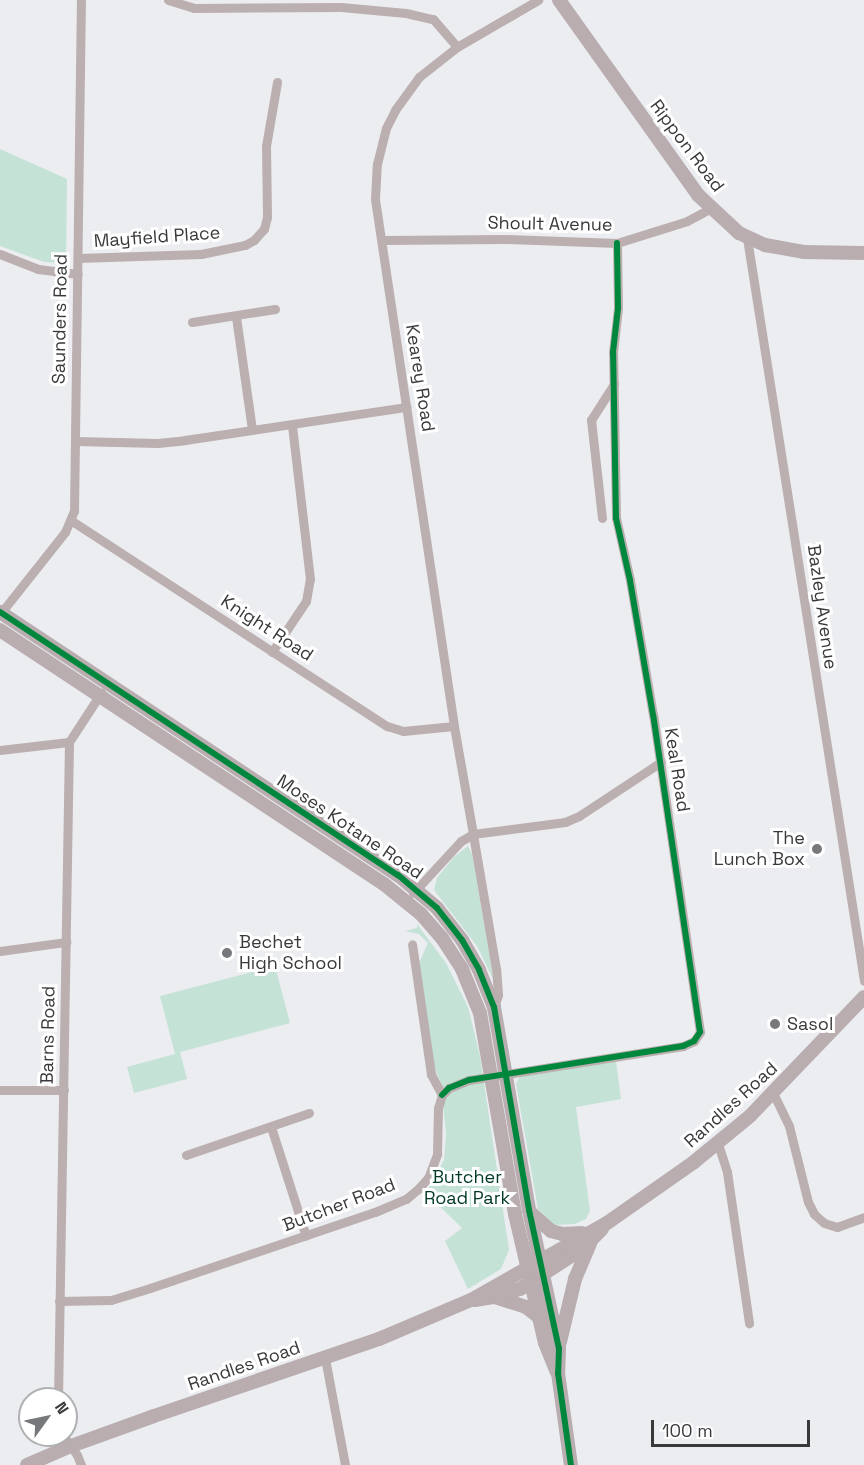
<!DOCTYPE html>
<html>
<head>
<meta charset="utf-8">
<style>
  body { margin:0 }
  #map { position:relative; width:864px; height:1465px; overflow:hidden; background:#ecedf1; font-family:"Space Grotesk",sans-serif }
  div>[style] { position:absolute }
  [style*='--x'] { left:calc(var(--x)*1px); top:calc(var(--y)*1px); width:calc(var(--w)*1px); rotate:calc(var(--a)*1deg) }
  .green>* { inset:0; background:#c4e2d5 }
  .street>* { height:9px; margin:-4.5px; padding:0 4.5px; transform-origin:4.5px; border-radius:4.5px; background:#bbafb0 }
  .secondary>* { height:14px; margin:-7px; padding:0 7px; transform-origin:7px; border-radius:7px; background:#b9adb0 }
  .cycleway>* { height:6px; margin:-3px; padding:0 3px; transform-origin:3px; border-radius:3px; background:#00873e }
  .dots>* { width:16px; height:16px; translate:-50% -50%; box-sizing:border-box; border:3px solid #fff; border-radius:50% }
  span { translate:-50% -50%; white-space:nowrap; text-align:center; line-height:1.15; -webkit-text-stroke:6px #fff; paint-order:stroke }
  .street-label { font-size:18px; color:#38393b }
  .poi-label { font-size:18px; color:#38393b }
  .right { translate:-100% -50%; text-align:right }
  .left { translate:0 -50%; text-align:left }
  .park-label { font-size:18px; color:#003925 }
  .north { position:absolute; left:18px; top:1387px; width:60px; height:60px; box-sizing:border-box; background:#fff; border:2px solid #afb0b1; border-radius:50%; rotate:57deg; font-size:16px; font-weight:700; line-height:24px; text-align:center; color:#38393b }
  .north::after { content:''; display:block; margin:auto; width:21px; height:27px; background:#77787b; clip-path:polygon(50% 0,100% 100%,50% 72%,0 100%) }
  .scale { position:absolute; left:651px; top:1420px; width:159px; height:27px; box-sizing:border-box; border:3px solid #38393b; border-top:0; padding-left:8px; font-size:18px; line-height:21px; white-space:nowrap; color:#38393b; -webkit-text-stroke:4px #fff; paint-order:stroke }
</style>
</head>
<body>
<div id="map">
  <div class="green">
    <i style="clip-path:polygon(0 149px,67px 179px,66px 263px,44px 262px,0 246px)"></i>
    <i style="clip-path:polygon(468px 846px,472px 854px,494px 981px,477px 946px,434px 890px,437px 878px,454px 857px)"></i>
    <i style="clip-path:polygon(417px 924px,446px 963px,468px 1007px,480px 1056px,509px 1250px,501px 1269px,468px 1289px,445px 1241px,462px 1228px,426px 1193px,444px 1160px,446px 1135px,441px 1083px,435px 1069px,419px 963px,428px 943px,419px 934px,405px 931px,417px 928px)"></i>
    <i style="clip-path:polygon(275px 966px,290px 1023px,180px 1052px,187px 1079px,134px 1093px,127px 1067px,175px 1054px,160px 996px)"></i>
    <i style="clip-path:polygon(616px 1061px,621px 1099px,576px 1107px,590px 1211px,586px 1219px,575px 1224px,554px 1225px,538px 1209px,516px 1084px,520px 1076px)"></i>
  </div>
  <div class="street">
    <i style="--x:168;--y:0;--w:27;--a:17"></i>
    <i style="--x:194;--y:8;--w:147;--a:-0.4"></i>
    <i style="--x:341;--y:7;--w:65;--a:5.3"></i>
    <i style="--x:406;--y:13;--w:28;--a:13"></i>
    <i style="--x:433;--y:19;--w:37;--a:49"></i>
    <i style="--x:747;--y:238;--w:752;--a:81.05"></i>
    <i style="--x:382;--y:240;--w:123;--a:-0.5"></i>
    <i style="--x:505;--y:239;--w:112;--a:2"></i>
    <i style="--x:617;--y:243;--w:73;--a:-17.4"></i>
    <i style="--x:687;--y:221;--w:27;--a:-28"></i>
    <i style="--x:0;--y:254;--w:41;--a:21.5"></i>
    <i style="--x:38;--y:269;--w:40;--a:7.1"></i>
    <i style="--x:78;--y:258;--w:123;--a:-1.9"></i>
    <i style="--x:201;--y:254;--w:45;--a:-11.6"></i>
    <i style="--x:245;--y:245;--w:10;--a:-29"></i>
    <i style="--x:254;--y:240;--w:15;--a:-48"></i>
    <i style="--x:264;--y:229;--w:12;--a:-76"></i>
    <i style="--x:267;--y:217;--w:71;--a:-90.8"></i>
    <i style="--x:266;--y:146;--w:65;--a:-80.2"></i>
    <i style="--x:236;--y:317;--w:114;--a:81.9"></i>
    <i style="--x:192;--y:322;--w:84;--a:-8.9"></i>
    <i style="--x:75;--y:441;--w:83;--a:1.4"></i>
    <i style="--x:158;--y:443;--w:27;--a:-6"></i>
    <i style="--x:185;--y:440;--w:224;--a:-8.5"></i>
    <i style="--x:602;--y:518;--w:99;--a:-96.4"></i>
    <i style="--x:591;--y:420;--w:43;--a:-57.4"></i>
    <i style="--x:72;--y:521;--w:376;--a:33.1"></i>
    <i style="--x:387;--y:726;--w:17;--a:17"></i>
    <i style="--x:403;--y:731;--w:51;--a:-5.6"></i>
    <i style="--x:0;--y:614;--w:105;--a:-51.6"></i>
    <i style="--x:65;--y:532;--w:23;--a:-67"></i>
    <i style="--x:74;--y:511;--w:511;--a:-89.22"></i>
    <i style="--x:272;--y:652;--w:61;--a:-56.3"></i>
    <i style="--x:306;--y:601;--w:22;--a:-80"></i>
    <i style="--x:310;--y:579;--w:155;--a:-96.7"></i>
    <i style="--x:0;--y:750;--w:69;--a:-6.6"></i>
    <i style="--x:413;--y:893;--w:71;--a:-47.3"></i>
    <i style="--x:461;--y:841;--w:14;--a:-30"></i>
    <i style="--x:473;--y:834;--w:110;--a:-100"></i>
    <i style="--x:454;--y:726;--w:533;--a:-98.53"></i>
    <i style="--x:375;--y:199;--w:35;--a:-87"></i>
    <i style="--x:377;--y:164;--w:37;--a:-76"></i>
    <i style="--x:386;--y:128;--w:20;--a:-63"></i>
    <i style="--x:395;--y:110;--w:41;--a:-54"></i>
    <i style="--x:419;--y:77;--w:48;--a:-38.3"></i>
    <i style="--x:457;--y:47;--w:94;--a:-30.1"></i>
    <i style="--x:0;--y:951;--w:67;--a:-7.8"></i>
    <i style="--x:494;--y:1007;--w:13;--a:-72"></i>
    <i style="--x:498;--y:995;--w:26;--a:-94"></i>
    <i style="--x:496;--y:969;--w:137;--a:-99.7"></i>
    <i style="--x:473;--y:834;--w:93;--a:-7.4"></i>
    <i style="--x:565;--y:822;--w:15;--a:-23"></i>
    <i style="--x:579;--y:816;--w:98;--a:-33.4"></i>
    <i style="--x:0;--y:1090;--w:64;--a:0"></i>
    <i style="--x:773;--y:1093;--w:37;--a:64"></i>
    <i style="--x:789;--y:1126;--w:78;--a:76"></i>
    <i style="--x:808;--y:1202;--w:13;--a:63"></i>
    <i style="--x:814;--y:1214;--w:13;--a:42"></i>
    <i style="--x:824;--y:1223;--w:14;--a:17"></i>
    <i style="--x:837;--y:1227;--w:29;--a:-20"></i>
    <i style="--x:442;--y:1095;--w:10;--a:-45"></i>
    <i style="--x:449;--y:1088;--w:22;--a:-22"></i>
    <i style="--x:469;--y:1080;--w:217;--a:-9"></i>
    <i style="--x:683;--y:1046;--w:12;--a:-24"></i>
    <i style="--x:694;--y:1041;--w:11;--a:-56"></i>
    <i style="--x:700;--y:1032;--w:320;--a:-98.4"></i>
    <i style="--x:653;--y:715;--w:137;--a:-99.7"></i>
    <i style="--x:630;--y:580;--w:64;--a:-102.7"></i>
    <i style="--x:616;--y:518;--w:166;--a:-91"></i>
    <i style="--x:613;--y:352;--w:44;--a:-83.5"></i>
    <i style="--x:618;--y:308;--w:65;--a:-90.9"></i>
    <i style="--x:271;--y:1127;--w:114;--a:72.2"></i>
    <i style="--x:718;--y:1144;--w:29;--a:72"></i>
    <i style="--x:727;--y:1172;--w:153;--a:81.7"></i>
    <i style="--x:186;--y:1155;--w:130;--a:-18.9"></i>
    <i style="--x:59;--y:1301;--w:52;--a:-1.1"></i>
    <i style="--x:111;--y:1300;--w:41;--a:-17.1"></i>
    <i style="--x:150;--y:1288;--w:237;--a:-18.7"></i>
    <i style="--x:375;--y:1212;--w:34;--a:-23"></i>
    <i style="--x:406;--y:1199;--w:16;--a:-40"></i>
    <i style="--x:418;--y:1189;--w:15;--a:-48"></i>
    <i style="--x:428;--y:1178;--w:26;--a:-69"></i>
    <i style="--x:437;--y:1154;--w:46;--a:-88.8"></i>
    <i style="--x:438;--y:1108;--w:14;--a:-73"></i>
    <i style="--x:442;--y:1095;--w:24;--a:-118"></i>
    <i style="--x:431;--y:1074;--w:131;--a:-98.3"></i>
    <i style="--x:325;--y:1358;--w:109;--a:79.4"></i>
    <i style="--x:58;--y:1399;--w:657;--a:-89.04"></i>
    <i style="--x:69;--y:742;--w:59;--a:-56.9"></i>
    <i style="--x:63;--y:1435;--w:24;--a:55"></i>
    <i style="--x:77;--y:1455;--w:11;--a:68"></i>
  </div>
  <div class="secondary">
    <i style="--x:559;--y:0;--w:239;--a:54.5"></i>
    <i style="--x:698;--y:195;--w:56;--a:42.8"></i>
    <i style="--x:739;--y:233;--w:29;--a:25"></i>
    <i style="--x:765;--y:245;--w:39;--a:10"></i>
    <i style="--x:803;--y:252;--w:61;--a:0.9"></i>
    <i style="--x:0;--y:612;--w:477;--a:33.5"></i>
    <i style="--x:398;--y:875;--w:51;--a:40.2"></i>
    <i style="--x:437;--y:908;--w:41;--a:52"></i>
    <i style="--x:462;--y:940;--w:34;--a:60"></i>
    <i style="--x:479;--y:970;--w:40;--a:68"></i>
    <i style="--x:494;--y:1007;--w:206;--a:80.2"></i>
    <i style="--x:529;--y:1210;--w:142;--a:77.8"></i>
    <i style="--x:559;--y:1349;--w:24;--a:92"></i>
    <i style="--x:558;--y:1373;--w:93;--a:82"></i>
    <i style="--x:0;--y:630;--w:460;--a:33.5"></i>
    <i style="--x:384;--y:884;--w:48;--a:39"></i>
    <i style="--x:421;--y:914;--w:32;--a:49"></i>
    <i style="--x:442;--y:938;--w:37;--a:57"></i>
    <i style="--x:462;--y:969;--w:48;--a:67.8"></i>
    <i style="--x:480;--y:1013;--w:204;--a:80.1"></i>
    <i style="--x:515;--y:1214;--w:132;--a:76.9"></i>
    <i style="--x:545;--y:1343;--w:31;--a:68"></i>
    <i style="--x:531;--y:1213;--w:27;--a:42"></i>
    <i style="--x:551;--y:1231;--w:11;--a:15"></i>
    <i style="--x:562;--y:1234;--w:20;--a:-3"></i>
    <i style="--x:495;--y:1297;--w:33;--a:18"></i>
    <i style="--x:526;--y:1307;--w:16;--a:38"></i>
    <i style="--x:475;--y:1300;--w:20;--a:-9"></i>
    <i style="--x:495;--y:1297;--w:26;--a:-18"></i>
    <i style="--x:520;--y:1289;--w:74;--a:-32.8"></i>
    <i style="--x:582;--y:1249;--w:28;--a:-45"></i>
    <i style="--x:560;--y:1342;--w:65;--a:-76.6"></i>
    <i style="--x:575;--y:1279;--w:39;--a:-67"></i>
    <i style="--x:27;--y:1465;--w:48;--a:-23.4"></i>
    <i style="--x:71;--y:1446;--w:88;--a:-19.9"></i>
    <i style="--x:154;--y:1416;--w:238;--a:-18.9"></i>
    <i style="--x:379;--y:1339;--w:100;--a:-23"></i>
    <i style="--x:471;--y:1300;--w:156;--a:-29.5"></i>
    <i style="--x:607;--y:1223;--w:106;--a:-35"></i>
    <i style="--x:694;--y:1162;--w:72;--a:-39.4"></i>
    <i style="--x:750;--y:1116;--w:165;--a:-46.2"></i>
  </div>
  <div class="cycleway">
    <i style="--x:0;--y:612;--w:477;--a:33.5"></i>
    <i style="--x:398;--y:875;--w:51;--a:40.2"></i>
    <i style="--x:437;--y:908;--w:41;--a:52"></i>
    <i style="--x:462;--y:940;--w:34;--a:60"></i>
    <i style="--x:479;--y:970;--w:40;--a:68"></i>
    <i style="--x:494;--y:1007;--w:206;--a:80.2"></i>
    <i style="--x:529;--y:1210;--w:142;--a:77.8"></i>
    <i style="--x:559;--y:1349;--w:24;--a:92"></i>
    <i style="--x:558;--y:1373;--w:93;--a:82"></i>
    <i style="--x:442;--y:1095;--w:10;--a:-45"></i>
    <i style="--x:449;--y:1088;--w:22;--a:-22"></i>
    <i style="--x:469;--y:1080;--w:217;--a:-9"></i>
    <i style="--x:683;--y:1046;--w:12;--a:-24"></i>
    <i style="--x:694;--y:1041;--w:11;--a:-56"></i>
    <i style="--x:700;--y:1032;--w:320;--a:-98.4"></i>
    <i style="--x:653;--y:715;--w:137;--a:-99.7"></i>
    <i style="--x:630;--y:580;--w:64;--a:-102.7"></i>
    <i style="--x:616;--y:518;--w:166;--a:-91"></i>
    <i style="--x:613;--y:352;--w:44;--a:-83.5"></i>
    <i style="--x:618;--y:308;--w:65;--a:-90.9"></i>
  </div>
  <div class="dots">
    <i style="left:817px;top:849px;background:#77787b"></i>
    <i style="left:227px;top:953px;background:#77787b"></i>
    <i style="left:775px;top:1024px;background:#77787b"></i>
  </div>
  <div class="street-label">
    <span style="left:687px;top:146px;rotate:53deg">Rippon Road</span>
    <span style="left:550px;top:224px;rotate:1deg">Shoult Avenue</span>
    <span style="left:157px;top:237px;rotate:-4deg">Mayfield Place</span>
    <span style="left:60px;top:319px;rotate:-89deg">Saunders Road</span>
    <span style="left:420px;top:378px;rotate:81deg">Kearey Road</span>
    <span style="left:822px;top:607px;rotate:82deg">Bazley Avenue</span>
    <span style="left:267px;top:628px;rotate:33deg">Knight Road</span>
    <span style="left:677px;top:770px;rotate:81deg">Keal Road</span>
    <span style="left:350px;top:827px;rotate:34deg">Moses Kotane Road</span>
    <span style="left:48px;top:1035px;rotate:-89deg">Barns Road</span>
    <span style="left:731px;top:1105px;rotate:-42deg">Randles Road</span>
    <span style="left:339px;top:1205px;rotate:-21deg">Butcher Road</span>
    <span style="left:244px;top:1366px;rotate:-19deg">Randles Road</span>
  </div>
  <div class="poi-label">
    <span class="right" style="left:805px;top:849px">The<br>Lunch Box</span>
    <span class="left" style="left:239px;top:953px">Bechet<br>High School</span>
    <span class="left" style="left:787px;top:1024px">Sasol</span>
  </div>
  <div class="park-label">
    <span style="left:467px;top:1188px">Butcher<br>Road Park</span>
  </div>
  <div class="north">N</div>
  <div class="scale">100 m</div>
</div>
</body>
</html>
